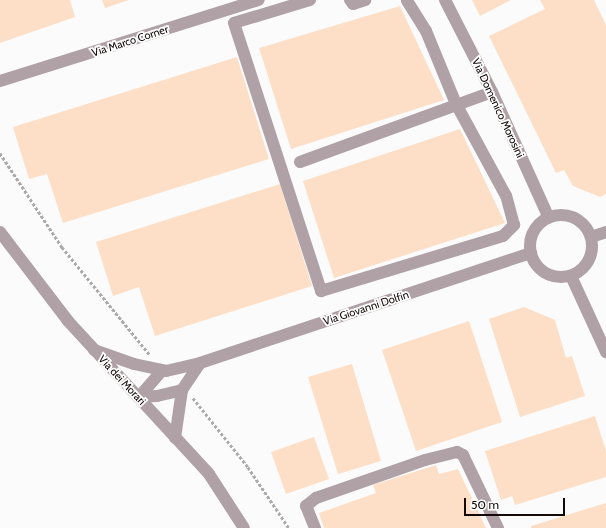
<!DOCTYPE html>
<html>
<head>
<meta charset="utf-8">
<style>
  body { margin:0 }
  #map { position:relative; width:606px; height:528px; overflow:hidden; background:#fbfbfb; font-family:Cabin,sans-serif }
  div>[style] { position:absolute }
  [style*='--x'] { left:calc(var(--x)*1px); top:calc(var(--y)*1px); width:calc(var(--w)*1px); rotate:calc(var(--a)*1deg) }
  .building>* { inset:0; background:#fddfc7 }
  .path>* { height:2.5px; margin-top:-1.25px; transform-origin:0; background:repeating-linear-gradient(90deg,#ada9a9 0 3px,transparent 0 5px) }
  .minor>* { height:12px; margin:-6px; padding:0 6px; transform-origin:6px; border-radius:6px; background:#afa1a6 }
  .minor>.ring { margin:-6px; padding:0; box-sizing:content-box; background:none; border:12px solid #afa1a6; border-radius:50% }
  span { translate:-50% -50%; white-space:nowrap; text-align:center; line-height:1.15; -webkit-text-stroke:3.5px #fff; paint-order:stroke }
  .street-label { font-size:11px; color:#140908 }
  .scale { position:absolute; left:464px; top:498px; width:101px; height:18px; box-sizing:border-box; border:2px solid #140908; border-top:0; padding-left:5px; font-size:12px; line-height:14px; white-space:nowrap; color:#140908; -webkit-text-stroke:3px #fff; paint-order:stroke }
</style>
</head>
<body>
<div id="map">
  <div class="building">
    <i style="clip-path:polygon(0 0,70px 0,75px 17px,0 43px)"></i>
    <i style="clip-path:polygon(102px 0,129px 0,105px 8px)"></i>
    <i style="clip-path:polygon(472px 0,511px 0,480px 16px)"></i>
    <i style="clip-path:polygon(540px 0,594px 0,606px 25px,606px 194px,600px 197px,573px 186px,564px 170px,556px 173px,489px 36px,545px 9px)"></i>
    <i style="clip-path:polygon(400px 6px,444px 100px,291px 149px,259px 48px)"></i>
    <i style="clip-path:polygon(237px 57px,269px 159px,63px 223px,47px 174px,29px 179px,13px 127px)"></i>
    <i style="clip-path:polygon(460px 129px,505px 223px,334px 278px,303px 181px)"></i>
    <i style="clip-path:polygon(280px 184px,312px 286px,155px 336px,139px 287px,113px 296px,96px 242px)"></i>
    <i style="clip-path:polygon(524px 307px,555px 320px,566px 358px,572px 356px,585px 396px,520px 417px,489px 319px)"></i>
    <i style="clip-path:polygon(469px 321px,502px 422px,416px 451px,382px 350px)"></i>
    <i style="clip-path:polygon(352px 364px,381px 461px,338px 474px,308px 377px)"></i>
    <i style="clip-path:polygon(595px 416px,606px 451px,606px 477px,515px 505px,512px 496px,501px 500px,485px 451px)"></i>
    <i style="clip-path:polygon(314px 437px,329px 479px,286px 494px,271px 452px)"></i>
    <i style="clip-path:polygon(436px 465px,439px 474px,458px 469px,486px 528px,324px 528px,319px 513px,376px 493px,373px 485px)"></i>
    <i style="clip-path:polygon(606px 503px,606px 528px,531px 528px,531px 526px)"></i>
  </div>
  <div class="path">
    <i style="--x:0;--y:153;--w:113;--a:56.6"></i>
    <i style="--x:62;--y:247;--w:139;--a:50.8"></i>
    <i style="--x:193;--y:398;--w:88;--a:51.4"></i>
    <i style="--x:248;--y:467;--w:73;--a:56.1"></i>
  </div>
  <div class="minor">
    <i style="--x:310;--y:0;--w:79;--a:163.2"></i>
    <i style="--x:234;--y:23;--w:282;--a:72"></i>
    <i style="--x:321;--y:291;--w:190;--a:-16.8"></i>
    <i style="--x:503;--y:236;--w:16;--a:-45"></i>
    <i style="--x:514;--y:225;--w:30;--a:-105"></i>
    <i style="--x:506;--y:196;--w:105;--a:-118.5"></i>
    <i style="--x:456;--y:104;--w:79;--a:-112.3"></i>
    <i style="--x:426;--y:31;--w:36;--a:-122"></i>
    <i style="--x:350;--y:0;--w:5;--a:53"></i>
    <i style="--x:353;--y:4;--w:13;--a:-18"></i>
    <i style="--x:445;--y:0;--w:103;--a:62.9"></i>
    <i style="--x:492;--y:92;--w:138;--a:65.7"></i>
    <i style="--x:0;--y:81;--w:271;--a:-17.4"></i>
    <i style="--x:300;--y:162;--w:204;--a:-20"></i>
    <i class="ring" style="left:530px;top:215px;width:50px;height:50px"></i>
    <i style="--x:0;--y:232;--w:112;--a:52.6"></i>
    <i style="--x:68;--y:321;--w:208;--a:47.3"></i>
    <i style="--x:209;--y:474;--w:64;--a:57.1"></i>
    <i style="--x:591;--y:237;--w:16;--a:-18"></i>
    <i style="--x:571;--y:276;--w:84;--a:65.3"></i>
    <i style="--x:94;--y:350;--w:42;--a:19.3"></i>
    <i style="--x:134;--y:364;--w:33;--a:12"></i>
    <i style="--x:166;--y:371;--w:35;--a:-13"></i>
    <i style="--x:200;--y:363;--w:349;--a:-18.4"></i>
    <i style="--x:139;--y:397;--w:18;--a:-3"></i>
    <i style="--x:157;--y:396;--w:26;--a:-13"></i>
    <i style="--x:139;--y:397;--w:35;--a:-49"></i>
    <i style="--x:175;--y:438;--w:49;--a:-81.7"></i>
    <i style="--x:182;--y:390;--w:32;--a:-56"></i>
    <i style="--x:315;--y:528;--w:24;--a:-112"></i>
    <i style="--x:306;--y:506;--w:13;--a:-39"></i>
    <i style="--x:316;--y:498;--w:115;--a:-19.2"></i>
    <i style="--x:425;--y:460;--w:33;--a:-14"></i>
    <i style="--x:457;--y:452;--w:7;--a:27"></i>
    <i style="--x:463;--y:455;--w:81;--a:64.4"></i>
  </div>
  <div class="street-label">
    <span style="left:130px;top:41px;rotate:-18deg">Via Marco Corner</span>
    <span style="left:498px;top:108px;rotate:65deg">Via Domenico Morosini</span>
    <span style="left:366px;top:308px;rotate:-18deg">Via Giovanni Dolfin</span>
    <span style="left:122px;top:380px;rotate:47deg">Via dei Morari</span>
  </div>
  <div class="scale">50 m</div>
</div>
</body>
</html>
